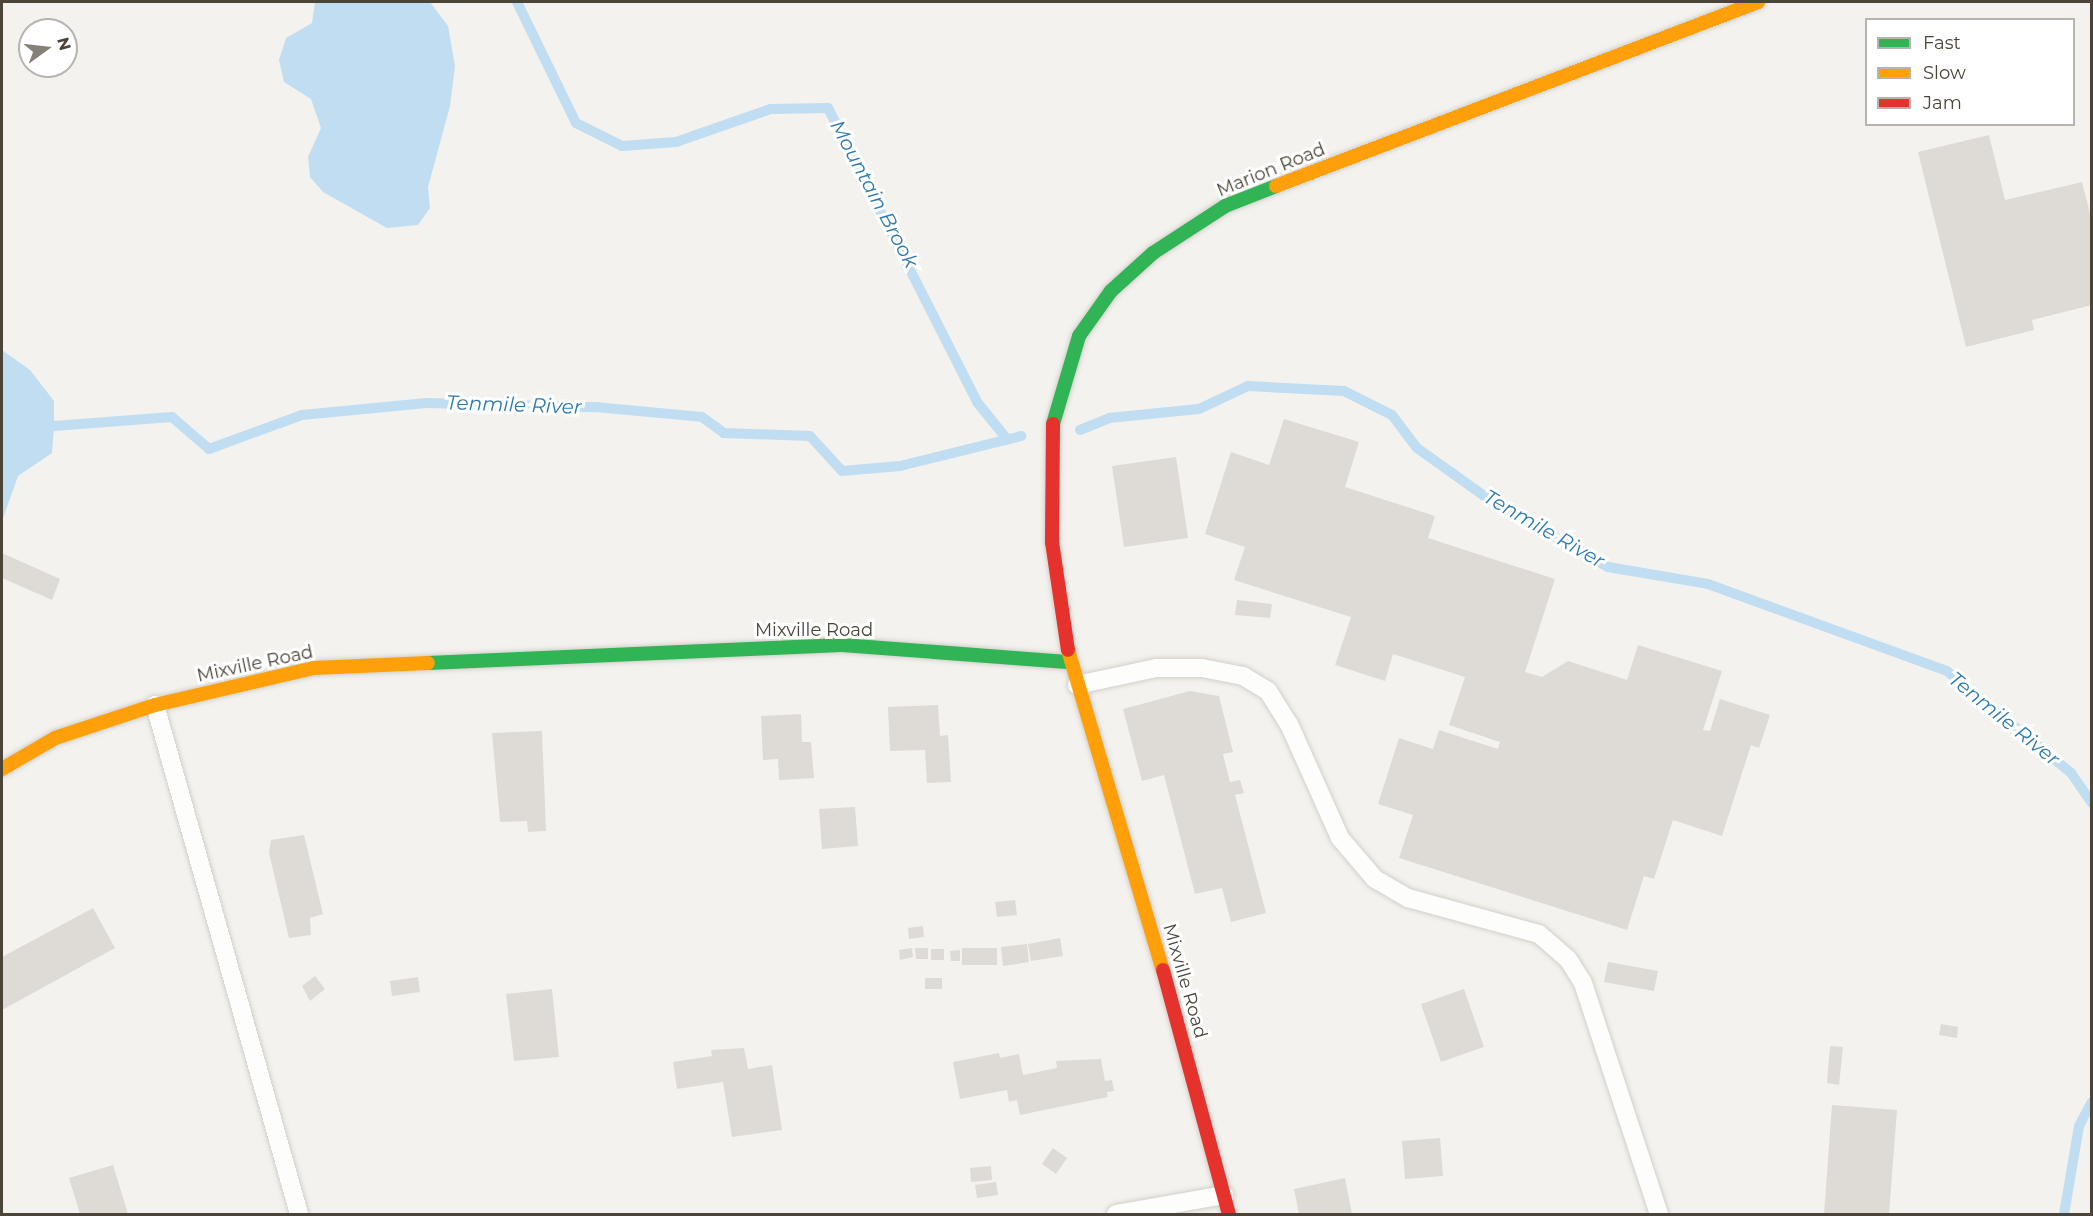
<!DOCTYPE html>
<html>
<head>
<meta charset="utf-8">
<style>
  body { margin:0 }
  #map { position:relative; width:2093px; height:1216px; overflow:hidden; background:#f4f2ee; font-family:Montserrat,sans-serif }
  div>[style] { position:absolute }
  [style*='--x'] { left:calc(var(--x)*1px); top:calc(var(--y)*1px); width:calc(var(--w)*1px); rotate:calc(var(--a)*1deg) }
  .water>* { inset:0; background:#c0ddf1 }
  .stream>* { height:10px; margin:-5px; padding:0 5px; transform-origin:5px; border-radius:5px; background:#c0ddf1 }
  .building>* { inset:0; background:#dedbd6 }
  .roads { filter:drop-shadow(0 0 2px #d2d0cb) drop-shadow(0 0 2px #d2d0cb) }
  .lane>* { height:18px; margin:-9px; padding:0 9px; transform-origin:9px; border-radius:9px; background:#fdfdfc }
  .fast>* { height:14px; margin:-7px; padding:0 7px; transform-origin:7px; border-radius:7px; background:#30b455 }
  .slow>* { height:14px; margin:-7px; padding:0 7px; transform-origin:7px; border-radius:7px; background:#ff9f0a }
  .jam>* { height:14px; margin:-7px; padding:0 7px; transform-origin:7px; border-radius:7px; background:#e5322d }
  span { translate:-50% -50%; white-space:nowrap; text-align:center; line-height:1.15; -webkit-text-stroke:6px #fff; paint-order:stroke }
  .street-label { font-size:18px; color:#4b4439 }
  .water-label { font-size:20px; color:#2e7ab2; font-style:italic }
  .frame { position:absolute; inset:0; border:3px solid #4b4439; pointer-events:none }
  .legend { position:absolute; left:1865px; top:18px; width:210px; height:108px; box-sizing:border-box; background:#fff; border:2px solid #b7b4b0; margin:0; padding:8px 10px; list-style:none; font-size:18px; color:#4b4439 }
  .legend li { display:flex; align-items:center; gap:12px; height:30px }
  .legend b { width:30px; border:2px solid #b7b4b0 }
  .north { position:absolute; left:18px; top:18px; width:60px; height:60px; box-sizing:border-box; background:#fff; border:2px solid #b7b4b0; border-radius:50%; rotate:75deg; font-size:16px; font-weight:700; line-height:24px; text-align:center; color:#4b4439 }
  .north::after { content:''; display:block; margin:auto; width:21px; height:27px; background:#868178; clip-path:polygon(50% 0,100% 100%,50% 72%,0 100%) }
</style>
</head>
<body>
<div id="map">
  <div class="water">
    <i style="clip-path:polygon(315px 2px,430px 2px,448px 26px,455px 66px,450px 106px,428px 187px,430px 208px,418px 225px,387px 228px,323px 192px,310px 177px,308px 157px,321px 128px,311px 99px,284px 82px,279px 60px,286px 38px,312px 23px)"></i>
    <i style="clip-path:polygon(2px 350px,30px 370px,54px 401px,54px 426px,52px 453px,18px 476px,2px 521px)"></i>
  </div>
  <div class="stream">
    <i style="--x:517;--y:2;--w:135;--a:64"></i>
    <i style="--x:576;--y:123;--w:51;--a:26.6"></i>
    <i style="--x:622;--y:146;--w:54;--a:-4.2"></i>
    <i style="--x:676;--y:142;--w:101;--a:-19.2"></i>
    <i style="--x:771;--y:109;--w:57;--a:-1"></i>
    <i style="--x:828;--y:108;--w:330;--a:63.1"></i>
    <i style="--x:977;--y:402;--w:48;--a:51"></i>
    <i style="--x:41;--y:427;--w:131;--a:-4.4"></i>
    <i style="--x:172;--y:417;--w:49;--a:40.9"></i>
    <i style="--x:209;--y:449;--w:99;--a:-20.1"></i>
    <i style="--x:302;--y:415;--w:125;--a:-5.5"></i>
    <i style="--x:426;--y:403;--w:169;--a:1.4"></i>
    <i style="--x:595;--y:407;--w:107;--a:5.3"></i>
    <i style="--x:702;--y:417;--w:27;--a:36"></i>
    <i style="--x:724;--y:433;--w:86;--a:2"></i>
    <i style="--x:810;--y:436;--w:47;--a:47.6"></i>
    <i style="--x:842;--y:471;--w:58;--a:-4.9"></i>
    <i style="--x:900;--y:466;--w:125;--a:-13.9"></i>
    <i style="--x:1080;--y:430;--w:31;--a:-22"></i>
    <i style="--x:1109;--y:418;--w:90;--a:-5.7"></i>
    <i style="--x:1199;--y:409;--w:54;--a:-25.1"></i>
    <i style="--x:1248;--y:386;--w:96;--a:3"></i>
    <i style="--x:1344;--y:391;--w:54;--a:26.6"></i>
    <i style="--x:1392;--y:415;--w:41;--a:52.9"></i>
    <i style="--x:1417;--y:448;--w:86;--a:35.5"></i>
    <i style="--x:1487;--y:498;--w:139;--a:29.7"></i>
    <i style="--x:1608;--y:567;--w:101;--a:9.6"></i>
    <i style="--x:1708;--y:584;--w:254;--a:20"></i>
    <i style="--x:1947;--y:671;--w:161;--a:39.4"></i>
    <i style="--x:2071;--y:773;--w:37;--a:55"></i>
    <i style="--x:2064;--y:1214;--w:89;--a:-80.3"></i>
    <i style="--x:2079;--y:1126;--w:27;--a:-62"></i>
  </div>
  <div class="building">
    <i style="clip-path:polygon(1989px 135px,2005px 200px,2082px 182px,2092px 221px,2092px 305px,2032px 320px,2034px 330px,1966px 347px,1918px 152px)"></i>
    <i style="clip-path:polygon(1284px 419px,1359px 442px,1345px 487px,1435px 516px,1428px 538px,1555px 579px,1525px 672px,1542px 677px,1568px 661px,1627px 680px,1638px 645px,1722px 671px,1703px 730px,1710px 731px,1720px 699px,1770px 715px,1759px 748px,1751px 745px,1722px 836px,1673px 820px,1654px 879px,1644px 876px,1627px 930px,1399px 858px,1413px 815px,1378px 804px,1399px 738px,1433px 749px,1439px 730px,1498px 749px,1500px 742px,1449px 725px,1465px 677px,1393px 654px,1385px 681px,1335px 665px,1351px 617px,1234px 580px,1245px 547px,1205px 534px,1231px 452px,1269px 465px)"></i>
    <i style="clip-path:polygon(1176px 457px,1188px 538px,1124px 547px,1112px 466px)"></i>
    <i style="clip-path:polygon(2px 553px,60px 579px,52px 600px,2px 578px)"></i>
    <i style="clip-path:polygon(1237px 600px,1272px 604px,1270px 618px,1235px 615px)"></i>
    <i style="clip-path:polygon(1190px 691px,1219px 696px,1233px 752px,1223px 754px,1230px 782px,1240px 780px,1244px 793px,1235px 795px,1266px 913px,1231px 922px,1222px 888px,1195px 894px,1164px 775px,1142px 781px,1123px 709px)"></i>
    <i style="clip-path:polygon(938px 705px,940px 736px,948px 735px,951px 782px,927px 783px,925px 750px,890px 751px,888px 707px)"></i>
    <i style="clip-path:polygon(801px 714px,802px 742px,811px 742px,814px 778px,779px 780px,778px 759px,763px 760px,761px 716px)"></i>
    <i style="clip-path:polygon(542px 731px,546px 831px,528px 832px,527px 821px,500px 822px,492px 733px)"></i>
    <i style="clip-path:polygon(855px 807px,858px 846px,822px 849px,819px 809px)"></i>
    <i style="clip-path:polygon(304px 835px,323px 914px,310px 918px,311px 935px,289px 938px,269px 853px,271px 840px)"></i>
    <i style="clip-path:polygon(1015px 900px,1017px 915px,997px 917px,995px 902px)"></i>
    <i style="clip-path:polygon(93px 908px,115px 948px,2px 1010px,2px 957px)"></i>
    <i style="clip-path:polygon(923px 926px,924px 937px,909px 939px,908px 928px)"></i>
    <i style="clip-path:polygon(1060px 938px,1063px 956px,1031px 961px,1028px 944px)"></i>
    <i style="clip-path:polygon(1027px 944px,1029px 962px,1003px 966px,1001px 947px)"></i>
    <i style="clip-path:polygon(912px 948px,913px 957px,900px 960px,899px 950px)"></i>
    <i style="clip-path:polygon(915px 948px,928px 948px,928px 959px,916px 959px)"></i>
    <i style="clip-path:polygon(962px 948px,997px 948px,997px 965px,962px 965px)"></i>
    <i style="clip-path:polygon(931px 949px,944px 949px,944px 960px,931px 960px)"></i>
    <i style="clip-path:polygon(960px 950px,960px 961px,951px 961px,950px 951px)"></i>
    <i style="clip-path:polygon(1608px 962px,1658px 971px,1654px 991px,1604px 982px)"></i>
    <i style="clip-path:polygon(315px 976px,325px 989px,310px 1001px,302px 986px)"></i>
    <i style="clip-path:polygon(418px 977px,420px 992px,392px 996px,390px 981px)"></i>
    <i style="clip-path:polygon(925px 978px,942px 978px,942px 989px,925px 989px)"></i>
    <i style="clip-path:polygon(552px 989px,559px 1057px,514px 1061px,506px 994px)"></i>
    <i style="clip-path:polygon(1464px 989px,1484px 1047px,1441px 1062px,1421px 1004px)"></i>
    <i style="clip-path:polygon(1941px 1024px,1958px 1027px,1957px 1038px,1939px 1035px)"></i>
    <i style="clip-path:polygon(1830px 1046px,1843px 1047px,1839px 1085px,1827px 1083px)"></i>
    <i style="clip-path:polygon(744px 1048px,748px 1069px,772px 1065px,782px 1130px,732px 1137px,723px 1082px,677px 1089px,673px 1062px,712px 1056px,711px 1050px)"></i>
    <i style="clip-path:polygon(999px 1053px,1000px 1058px,1019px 1054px,1023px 1075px,1057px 1068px,1056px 1061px,1101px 1059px,1105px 1081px,1112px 1080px,1114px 1091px,1107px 1092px,1108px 1097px,1020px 1115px,1017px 1100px,1009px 1102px,1007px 1090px,960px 1099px,953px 1062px)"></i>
    <i style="clip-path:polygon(1832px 1105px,1897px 1110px,1889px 1214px,1824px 1214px)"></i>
    <i style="clip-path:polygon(1440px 1138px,1443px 1176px,1405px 1179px,1402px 1141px)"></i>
    <i style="clip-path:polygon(1053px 1148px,1067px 1158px,1056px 1174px,1042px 1164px)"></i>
    <i style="clip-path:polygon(113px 1165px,128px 1214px,80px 1214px,69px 1178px)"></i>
    <i style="clip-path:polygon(991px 1166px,992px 1180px,971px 1182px,970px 1168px)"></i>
    <i style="clip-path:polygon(1345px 1178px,1352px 1214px,1299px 1214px,1294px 1189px)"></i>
    <i style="clip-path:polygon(996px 1182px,998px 1195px,977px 1198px,975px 1185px)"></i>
  </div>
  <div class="roads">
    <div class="lane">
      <i style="--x:1077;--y:685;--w:81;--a:-12.1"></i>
      <i style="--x:1156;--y:668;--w:46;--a:0"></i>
      <i style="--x:1202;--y:668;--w:42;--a:11"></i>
      <i style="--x:1243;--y:676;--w:29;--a:31"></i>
      <i style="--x:1268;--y:691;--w:39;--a:58"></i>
      <i style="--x:1289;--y:724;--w:125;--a:65.9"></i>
      <i style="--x:1340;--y:838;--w:54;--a:49.5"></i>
      <i style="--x:1375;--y:879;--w:38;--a:30"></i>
      <i style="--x:1408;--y:898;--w:136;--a:15.4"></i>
      <i style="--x:1539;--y:934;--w:38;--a:41"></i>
      <i style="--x:1568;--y:959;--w:28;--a:58"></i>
      <i style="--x:1583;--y:983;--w:243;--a:71.8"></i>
      <i style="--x:155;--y:705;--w:529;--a:74.2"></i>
      <i style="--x:1116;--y:1214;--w:110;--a:-10"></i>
    </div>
    <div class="fast">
      <i style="--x:1053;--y:424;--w:92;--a:-73.5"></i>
      <i style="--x:1079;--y:336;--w:55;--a:-54.6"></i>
      <i style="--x:1111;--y:291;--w:57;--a:-42.1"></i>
      <i style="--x:1153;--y:253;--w:86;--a:-33.1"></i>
      <i style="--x:1225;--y:206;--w:55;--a:-21.4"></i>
      <i style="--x:428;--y:663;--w:414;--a:-2.5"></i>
      <i style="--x:842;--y:645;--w:229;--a:4.3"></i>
    </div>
    <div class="slow">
      <i style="--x:1276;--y:186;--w:516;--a:-20.89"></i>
      <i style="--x:1068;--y:650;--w:334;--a:73.5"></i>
      <i style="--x:2;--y:769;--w:61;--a:-30.3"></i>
      <i style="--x:55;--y:738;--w:105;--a:-18.3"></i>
      <i style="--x:155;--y:705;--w:163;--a:-13.1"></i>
      <i style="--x:314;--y:668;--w:114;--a:-2.5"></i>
    </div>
    <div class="jam">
      <i style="--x:1053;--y:424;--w:118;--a:90.5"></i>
      <i style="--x:1052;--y:542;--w:109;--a:81.6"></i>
      <i style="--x:1163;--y:970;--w:253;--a:74.9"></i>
    </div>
  </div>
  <div class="street-label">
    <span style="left:1271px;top:170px;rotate:-22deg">Marion Road</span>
    <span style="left:814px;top:630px">Mixville Road</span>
    <span style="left:255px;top:664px;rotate:-12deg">Mixville Road</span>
    <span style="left:1185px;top:981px;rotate:74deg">Mixville Road</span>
  </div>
  <div class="water-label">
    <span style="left:874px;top:194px;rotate:62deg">Mountain Brook</span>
    <span style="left:514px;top:405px;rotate:2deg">Tenmile River</span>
    <span style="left:1544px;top:529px;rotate:30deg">Tenmile River</span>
    <span style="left:2004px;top:719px;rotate:39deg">Tenmile River</span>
  </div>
  <div class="frame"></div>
  <ul class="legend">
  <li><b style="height:8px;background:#30b455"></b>Fast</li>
  <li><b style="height:8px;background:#ff9f0a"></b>Slow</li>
  <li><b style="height:8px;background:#e5322d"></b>Jam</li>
  </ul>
  <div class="north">N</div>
</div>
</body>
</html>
